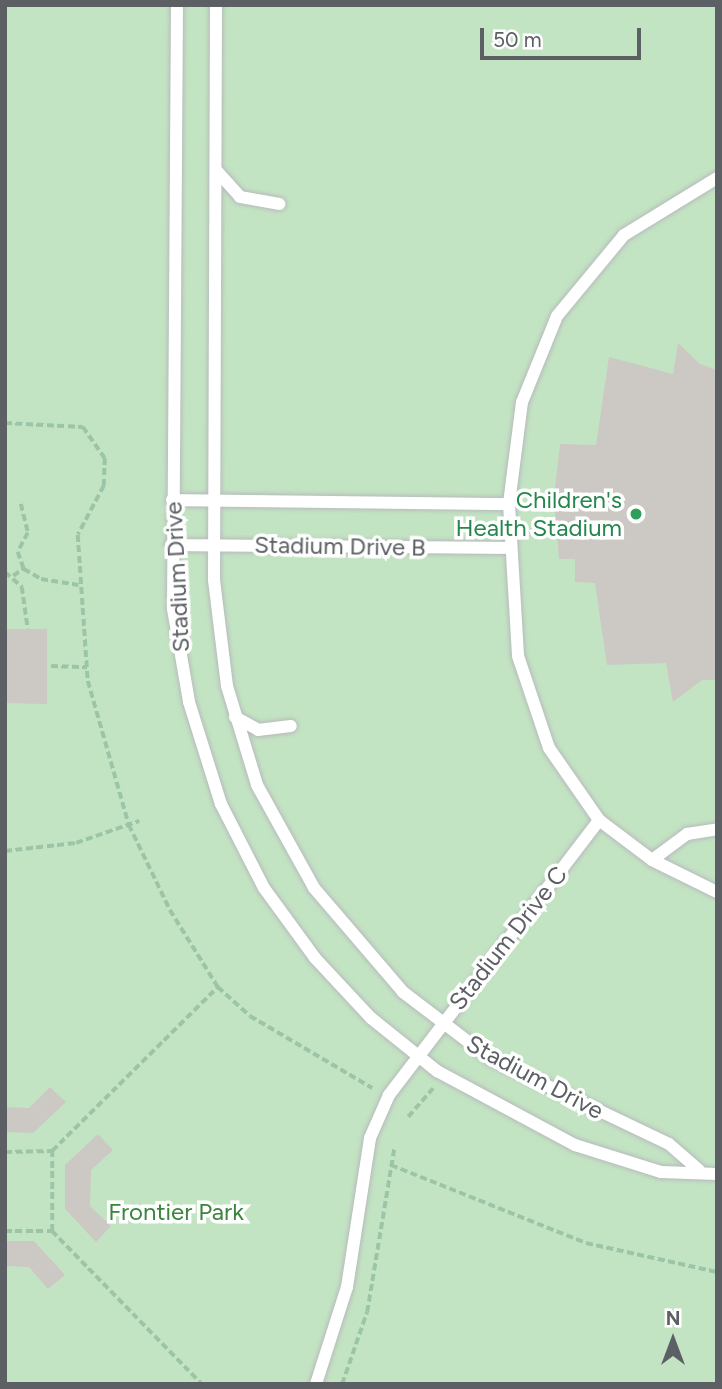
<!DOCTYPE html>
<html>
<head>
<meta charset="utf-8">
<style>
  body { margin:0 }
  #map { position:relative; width:722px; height:1389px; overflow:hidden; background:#eeece4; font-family:Figtree,sans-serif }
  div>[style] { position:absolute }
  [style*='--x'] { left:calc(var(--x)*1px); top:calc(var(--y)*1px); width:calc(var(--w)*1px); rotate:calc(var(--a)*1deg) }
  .green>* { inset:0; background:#c3e4c2 }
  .building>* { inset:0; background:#ccc8c4 }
  .path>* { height:3.5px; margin-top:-1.75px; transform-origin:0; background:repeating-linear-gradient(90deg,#9cc5a7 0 7px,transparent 0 10.5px) }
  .roads { filter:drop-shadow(0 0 2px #b7babe) drop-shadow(0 0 2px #b7babe) }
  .service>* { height:12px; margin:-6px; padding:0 6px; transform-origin:6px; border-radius:6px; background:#fff }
  .dots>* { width:19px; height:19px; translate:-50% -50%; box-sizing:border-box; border:4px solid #fff; border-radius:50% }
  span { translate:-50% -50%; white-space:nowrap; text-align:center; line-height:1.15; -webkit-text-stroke:7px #fff; paint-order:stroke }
  .leisure-label { font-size:24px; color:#27864d }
  .right { translate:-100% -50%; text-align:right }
  .street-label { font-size:24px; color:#5c6064 }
  .park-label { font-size:24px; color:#3b843d }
  .frame { position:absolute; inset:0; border:7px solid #5c6064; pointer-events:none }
  .north { position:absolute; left:638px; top:1305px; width:70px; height:70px; -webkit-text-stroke:5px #fff; paint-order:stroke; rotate:0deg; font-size:19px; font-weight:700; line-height:28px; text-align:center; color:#5c6064 }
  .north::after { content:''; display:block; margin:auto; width:24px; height:32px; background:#5c6064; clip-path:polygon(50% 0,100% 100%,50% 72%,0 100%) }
  .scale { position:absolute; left:480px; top:28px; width:161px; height:32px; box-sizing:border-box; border:4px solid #5c6064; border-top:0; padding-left:9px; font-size:21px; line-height:24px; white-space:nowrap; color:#5c6064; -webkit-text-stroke:5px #fff; paint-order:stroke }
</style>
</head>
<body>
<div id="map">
  <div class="green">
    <i style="clip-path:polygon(5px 5px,717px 5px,717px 1384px,5px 1384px)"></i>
  </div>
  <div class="building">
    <i style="clip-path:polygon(678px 343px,700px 364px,717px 370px,717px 680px,702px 680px,673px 702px,666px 663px,607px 665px,595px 583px,575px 582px,575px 559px,559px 559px,554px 497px,560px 444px,596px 445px,609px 357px,673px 374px)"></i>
    <i style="clip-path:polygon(7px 629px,47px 629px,47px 704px,7px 703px)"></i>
    <i style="clip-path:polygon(50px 1087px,66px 1102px,33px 1133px,5px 1132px,5px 1107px,29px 1108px)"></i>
    <i style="clip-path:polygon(98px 1134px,113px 1150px,91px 1170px,90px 1206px,111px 1226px,96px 1242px,65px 1209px,65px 1165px)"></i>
    <i style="clip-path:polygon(5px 1241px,34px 1241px,65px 1275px,48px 1289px,29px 1267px,5px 1266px)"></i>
  </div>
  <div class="path">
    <i style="--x:5;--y:423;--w:78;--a:2.9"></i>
    <i style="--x:83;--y:427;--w:38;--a:55"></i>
    <i style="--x:105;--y:458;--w:28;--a:92"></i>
    <i style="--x:104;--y:486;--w:55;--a:118"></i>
    <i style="--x:78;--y:535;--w:146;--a:86.1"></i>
    <i style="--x:88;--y:681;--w:150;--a:74.1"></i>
    <i style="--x:129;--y:825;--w:94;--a:64.2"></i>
    <i style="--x:170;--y:910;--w:91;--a:58.1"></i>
    <i style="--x:218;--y:987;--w:43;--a:42.2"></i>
    <i style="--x:250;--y:1016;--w:142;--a:30.5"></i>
    <i style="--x:21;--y:504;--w:30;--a:76"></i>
    <i style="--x:28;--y:533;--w:21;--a:118"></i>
    <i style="--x:18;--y:552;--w:18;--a:71"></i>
    <i style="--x:24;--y:569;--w:20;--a:30"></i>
    <i style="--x:41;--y:579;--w:38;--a:9"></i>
    <i style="--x:5;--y:541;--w:21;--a:90"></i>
    <i style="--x:5;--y:572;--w:23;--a:41"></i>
    <i style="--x:22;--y:587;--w:42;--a:81.9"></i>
    <i style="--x:13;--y:576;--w:14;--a:-36"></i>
    <i style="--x:51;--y:666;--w:36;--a:2"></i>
    <i style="--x:5;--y:851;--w:71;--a:-6.4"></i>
    <i style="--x:76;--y:843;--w:67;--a:-19.2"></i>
    <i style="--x:408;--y:1117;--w:38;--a:-49"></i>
    <i style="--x:5;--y:1152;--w:47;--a:-1.2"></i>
    <i style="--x:52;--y:1151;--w:233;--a:-44.7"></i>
    <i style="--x:391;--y:1165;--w:210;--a:21.8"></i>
    <i style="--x:586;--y:1243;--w:134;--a:12.5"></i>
    <i style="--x:5;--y:1231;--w:47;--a:0"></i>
    <i style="--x:52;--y:1231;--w:80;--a:-90"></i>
    <i style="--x:52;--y:1231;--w:214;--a:45.6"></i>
    <i style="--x:342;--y:1384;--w:76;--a:-70.9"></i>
    <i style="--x:367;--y:1312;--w:165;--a:-80.6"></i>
  </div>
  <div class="roads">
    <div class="service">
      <i style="--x:177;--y:5;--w:604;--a:90.38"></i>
      <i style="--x:173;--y:609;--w:94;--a:80.2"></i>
      <i style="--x:189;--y:702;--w:107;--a:72.6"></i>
      <i style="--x:221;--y:804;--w:94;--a:62.9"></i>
      <i style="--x:264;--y:888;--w:87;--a:53.9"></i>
      <i style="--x:315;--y:958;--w:82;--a:47"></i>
      <i style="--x:371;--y:1018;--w:85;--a:38.8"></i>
      <i style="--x:437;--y:1071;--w:157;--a:28.2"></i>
      <i style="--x:575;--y:1145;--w:90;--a:17.4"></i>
      <i style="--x:661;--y:1172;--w:56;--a:2"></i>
      <i style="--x:216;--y:5;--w:575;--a:90.2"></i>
      <i style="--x:214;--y:580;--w:107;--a:83"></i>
      <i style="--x:227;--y:686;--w:103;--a:73.1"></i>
      <i style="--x:257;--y:785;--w:118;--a:61"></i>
      <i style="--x:314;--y:888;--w:137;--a:49.4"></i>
      <i style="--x:403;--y:992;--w:111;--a:37.3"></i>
      <i style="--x:491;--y:1059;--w:197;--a:25.5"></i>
      <i style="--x:669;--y:1144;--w:40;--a:41"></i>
      <i style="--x:216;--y:170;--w:36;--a:48"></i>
      <i style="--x:240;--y:197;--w:40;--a:10"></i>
      <i style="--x:717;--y:178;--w:109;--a:148.5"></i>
      <i style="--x:624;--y:235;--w:105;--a:129.6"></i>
      <i style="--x:557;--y:316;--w:93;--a:112.1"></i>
      <i style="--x:522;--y:402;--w:103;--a:97.3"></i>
      <i style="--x:509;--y:504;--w:152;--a:86.6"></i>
      <i style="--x:518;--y:656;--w:97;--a:71.4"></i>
      <i style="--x:549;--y:748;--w:88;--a:55.2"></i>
      <i style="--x:599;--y:820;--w:66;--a:37"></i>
      <i style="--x:652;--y:860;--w:72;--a:26.2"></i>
      <i style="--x:172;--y:500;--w:337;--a:0.7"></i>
      <i style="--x:171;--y:545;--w:338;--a:0.5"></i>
      <i style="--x:235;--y:717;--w:26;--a:29"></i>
      <i style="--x:258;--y:730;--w:33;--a:-7"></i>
      <i style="--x:652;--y:860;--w:44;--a:-36.6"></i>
      <i style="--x:687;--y:834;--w:30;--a:-9"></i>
      <i style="--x:316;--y:1384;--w:102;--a:-72.3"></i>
      <i style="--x:347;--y:1287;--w:151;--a:-81.2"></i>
      <i style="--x:370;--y:1138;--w:47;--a:-66.2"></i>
      <i style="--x:389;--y:1095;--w:346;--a:-52.6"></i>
    </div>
  </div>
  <div class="dots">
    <i style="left:636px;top:514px;background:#2e9e5b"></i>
  </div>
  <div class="leisure-label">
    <span class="right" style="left:622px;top:514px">Children's<br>Health Stadium</span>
  </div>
  <div class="street-label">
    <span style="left:340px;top:546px;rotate:1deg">Stadium Drive B</span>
    <span style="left:177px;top:577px;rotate:-93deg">Stadium Drive</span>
    <span style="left:508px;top:938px;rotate:-52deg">Stadium Drive C</span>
    <span style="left:535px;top:1077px;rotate:28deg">Stadium Drive</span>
  </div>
  <div class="park-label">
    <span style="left:176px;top:1212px">Frontier Park</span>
  </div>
  <div class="frame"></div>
  <div class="north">N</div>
  <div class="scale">50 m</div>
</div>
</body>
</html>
